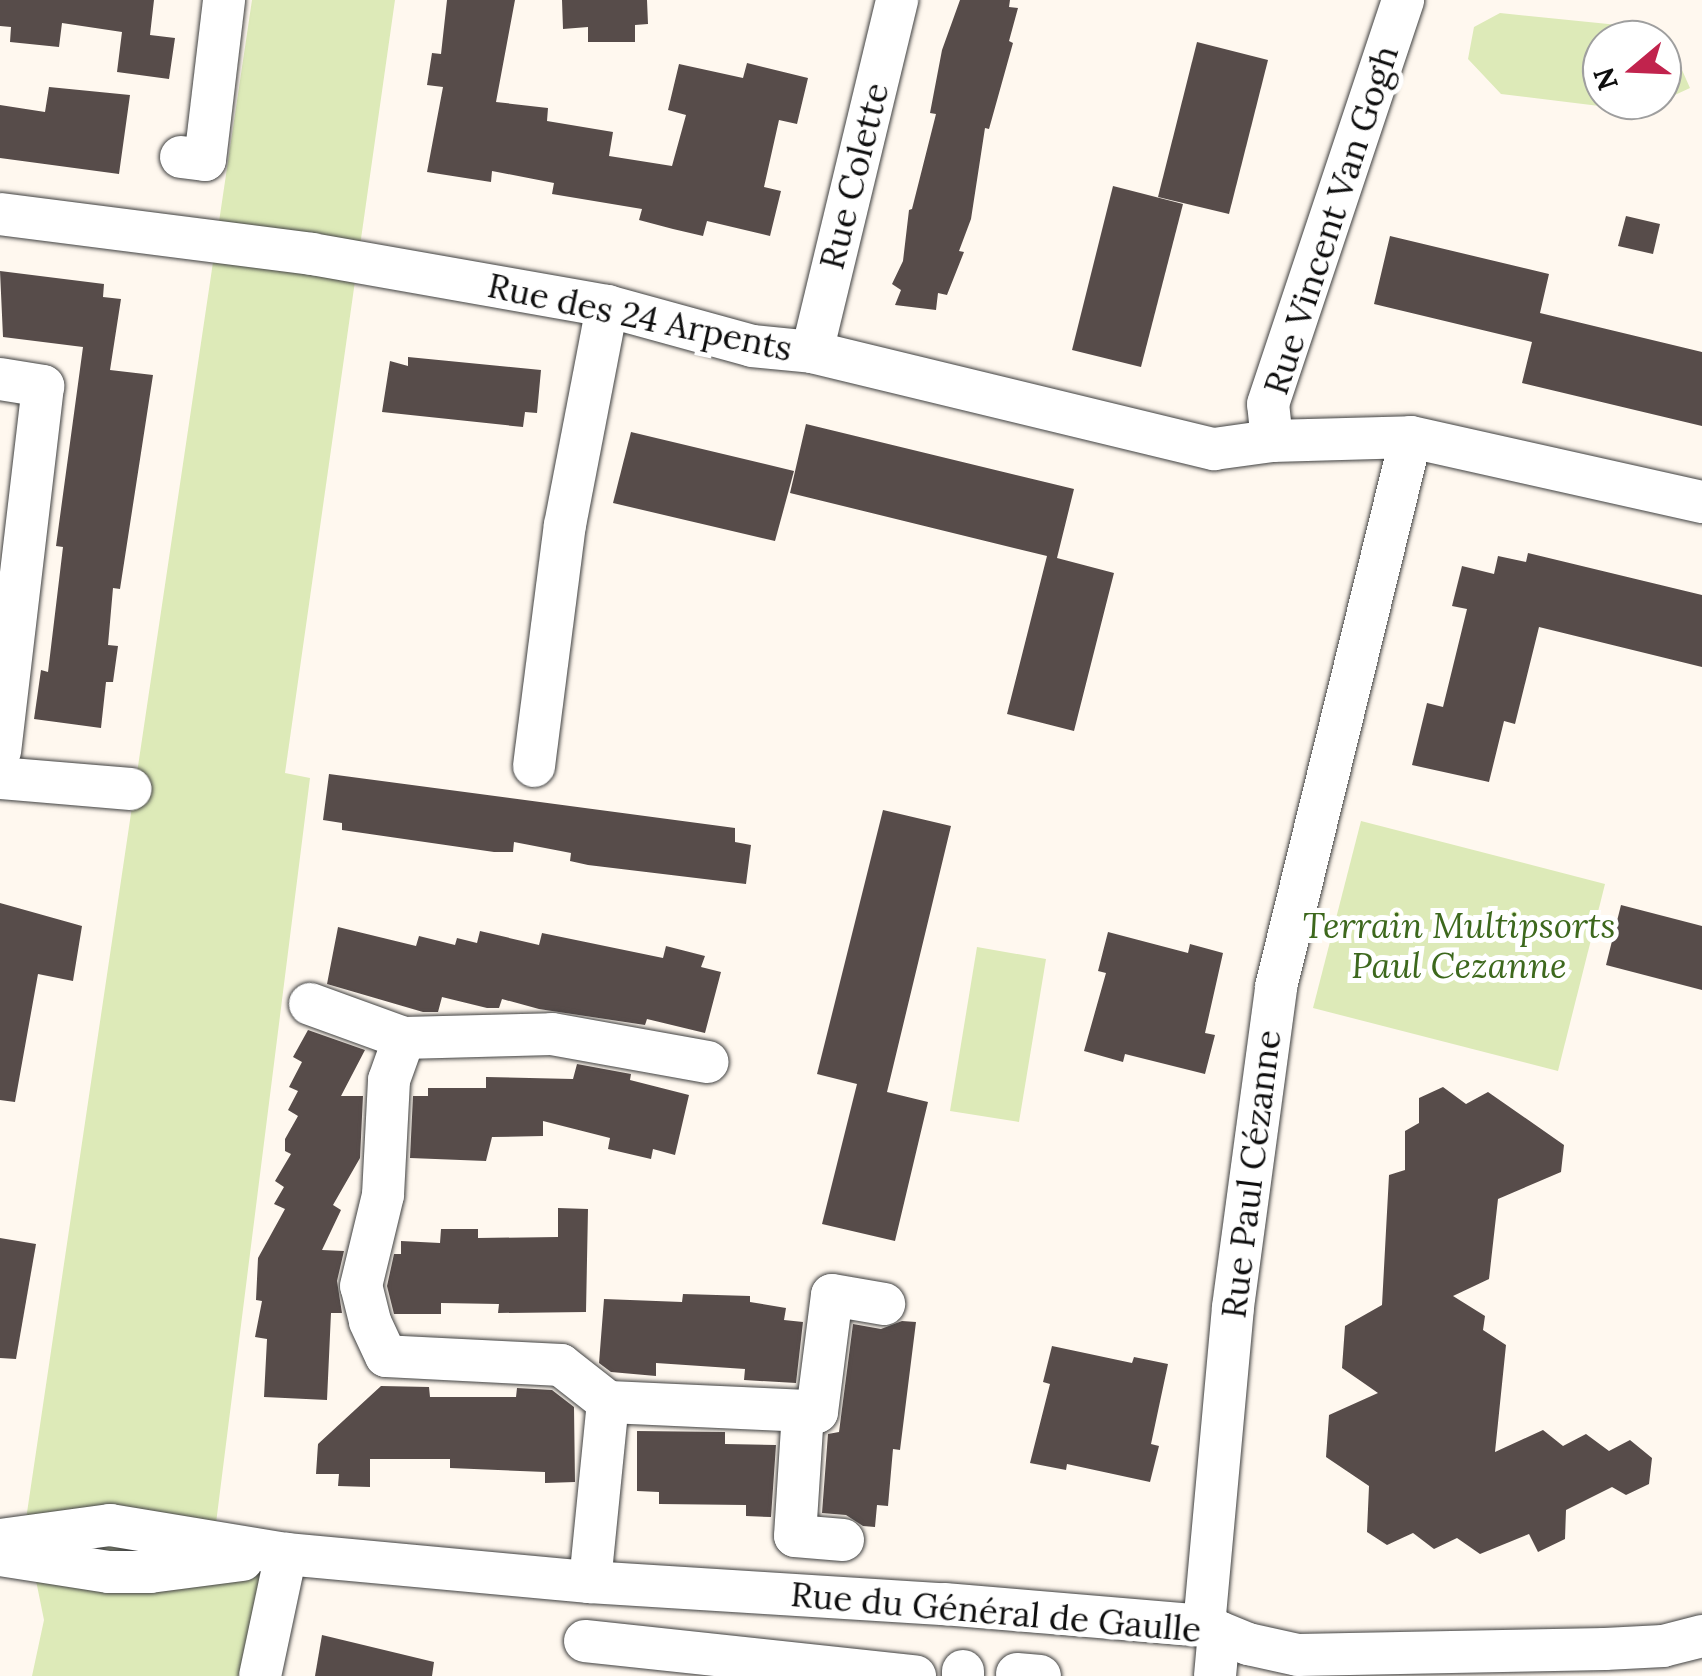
<!DOCTYPE html>
<html>
<head>
<meta charset="utf-8">
<style>
  body { margin:0 }
  #map { position:relative; width:1702px; height:1676px; overflow:hidden; background:#fff8ef; font-family:Lora,serif }
  div>[style] { position:absolute }
  [style*='--x'] { left:calc(var(--x)*1px); top:calc(var(--y)*1px); width:calc(var(--w)*1px); rotate:calc(var(--a)*1deg) }
  .green>* { inset:0; background:#ddeab8 }
  .building>* { inset:0; background:#574c4a }
  .roads { filter:drop-shadow(0 0 2px #414141) drop-shadow(0 0 2px #414141) }
  .street>* { height:42px; margin:-21px; padding:0 21px; transform-origin:21px; border-radius:21px; background:#fff }
  span { translate:-50% -50%; white-space:nowrap; text-align:center; line-height:1.15; -webkit-text-stroke:10px #fff; paint-order:stroke }
  .street-label { font-size:35px; color:#0e0e0e }
  .park-label { font-size:35px; color:#3d681d; font-style:italic }
  .north { position:absolute; left:1582px; top:20px; width:100px; height:100px; box-sizing:border-box; background:#fff; border:2px solid #9f9f9f; border-radius:50%; rotate:251deg; font-size:28px; font-weight:700; line-height:40px; text-align:center; color:#0e0e0e }
  .north::after { content:''; display:block; margin:auto; width:35px; height:45px; background:#c1234d; clip-path:polygon(50% 0,100% 100%,50% 72%,0 100%) }
</style>
</head>
<body>
<div id="map">
  <div class="green">
    <i style="clip-path:polygon(252px 0,395px 0,285px 773px,310px 778px,211px 1563px,269px 1556px,245px 1676px,32px 1676px,44px 1620px,25px 1526px)"></i>
    <i style="clip-path:polygon(evenodd,1500px 13px,1638px 27px,1670px 43px,1690px 88px,1640px 111px,1501px 94px,1468px 59px,1474px 27px,1500px 13px,1602px 40px,1662px 40px,1662px 100px,1602px 100px,1602px 40px)"></i>
    <i style="clip-path:polygon(1361px 821px,1605px 884px,1558px 1071px,1313px 1008px)"></i>
    <i style="clip-path:polygon(977px 947px,1046px 959px,1019px 1122px,950px 1111px)"></i>
  </div>
  <div class="building">
    <i style="clip-path:polygon(0 0,154px 0,150px 35px,175px 38px,169px 79px,117px 72px,122px 32px,62px 23px,59px 47px,10px 42px,11px 27px,0 26px)"></i>
    <i style="clip-path:polygon(447px 0,515px 0,496px 102px,548px 108px,547px 121px,613px 132px,609px 156px,672px 166px,686px 115px,668px 110px,679px 64px,743px 78px,747px 63px,808px 78px,797px 124px,779px 120px,764px 187px,781px 191px,770px 236px,707px 221px,703px 236px,673px 229px,639px 220px,642px 209px,552px 194px,554px 183px,492px 171px,491px 182px,427px 172px,443px 87px,427px 85px,432px 53px,441px 54px)"></i>
    <i style="clip-path:polygon(562px 0,647px 0,648px 24px,635px 25px,635px 42px,588px 42px,588px 27px,563px 29px)"></i>
    <i style="clip-path:polygon(960px 0,1010px 0,1009px 7px,1018px 8px,1009px 41px,1013px 43px,989px 129px,985px 128px,971px 219px,959px 251px,964px 252px,947px 295px,938px 293px,936px 310px,895px 305px,901px 290px,892px 284px,903px 261px,909px 210px,912px 209px,936px 114px,930px 113px,942px 50px)"></i>
    <i style="clip-path:polygon(1197px 42px,1268px 60px,1229px 214px,1158px 197px)"></i>
    <i style="clip-path:polygon(49px 87px,130px 95px,119px 174px,0 158px,0 105px,45px 112px)"></i>
    <i style="clip-path:polygon(1113px 186px,1183px 204px,1141px 367px,1072px 350px)"></i>
    <i style="clip-path:polygon(1626px 216px,1660px 224px,1653px 254px,1618px 246px)"></i>
    <i style="clip-path:polygon(1390px 236px,1549px 274px,1540px 313px,1702px 352px,1702px 426px,1522px 383px,1532px 342px,1374px 304px)"></i>
    <i style="clip-path:polygon(0 271px,104px 284px,103px 297px,121px 299px,110px 370px,153px 375px,120px 589px,113px 588px,108px 645px,118px 646px,113px 682px,106px 682px,101px 728px,34px 719px,41px 670px,48px 672px,63px 547px,56px 546px,83px 347px,3px 337px)"></i>
    <i style="clip-path:polygon(408px 357px,541px 370px,537px 413px,525px 412px,523px 427px,382px 412px,390px 361px,408px 366px)"></i>
    <i style="clip-path:polygon(806px 424px,1074px 489px,1057px 558px,1114px 573px,1074px 731px,1007px 714px,1047px 556px,790px 493px)"></i>
    <i style="clip-path:polygon(631px 432px,794px 471px,775px 541px,613px 503px)"></i>
    <i style="clip-path:polygon(1528px 553px,1702px 595px,1702px 667px,1539px 627px,1515px 724px,1504px 721px,1489px 782px,1412px 765px,1427px 703px,1443px 707px,1467px 609px,1452px 606px,1462px 566px,1494px 574px,1498px 556px,1526px 562px)"></i>
    <i style="clip-path:polygon(329px 774px,735px 828px,735px 842px,751px 845px,746px 884px,588px 865px,570px 861px,571px 853px,514px 842px,513px 852px,494px 852px,342px 830px,342px 823px,323px 820px)"></i>
    <i style="clip-path:polygon(883px 810px,951px 826px,887px 1092px,928px 1102px,895px 1241px,822px 1224px,857px 1084px,817px 1074px)"></i>
    <i style="clip-path:polygon(0 903px,82px 926px,73px 981px,38px 974px,15px 1102px,0 1100px)"></i>
    <i style="clip-path:polygon(1621px 905px,1702px 926px,1702px 990px,1606px 965px)"></i>
    <i style="clip-path:polygon(338px 927px,416px 946px,419px 936px,455px 945px,457px 938px,477px 943px,480px 931px,539px 945px,542px 933px,663px 958px,666px 946px,705px 956px,701px 967px,721px 972px,705px 1033px,647px 1019px,645px 1025px,539px 1009px,502px 999px,499px 1008px,487px 1008px,442px 997px,438px 1012px,423px 1012px,327px 984px)"></i>
    <i style="clip-path:polygon(1108px 932px,1188px 953px,1190px 944px,1223px 953px,1205px 1033px,1215px 1035px,1205px 1074px,1125px 1054px,1123px 1062px,1084px 1051px,1106px 973px,1098px 971px)"></i>
    <i style="clip-path:polygon(308px 1030px,365px 1050px,341px 1096px,363px 1096px,360px 1158px,333px 1205px,341px 1210px,322px 1250px,344px 1251px,337px 1281px,342px 1313px,331px 1313px,327px 1400px,264px 1397px,267px 1339px,255px 1337px,262px 1301px,256px 1300px,258px 1258px,285px 1209px,274px 1204px,284px 1187px,275px 1181px,291px 1154px,285px 1151px,285px 1139px,298px 1116px,288px 1110px,298px 1091px,289px 1087px,302px 1062px,293px 1057px)"></i>
    <i style="clip-path:polygon(577px 1064px,631px 1074px,630px 1080px,689px 1095px,675px 1155px,653px 1149px,651px 1159px,608px 1149px,610px 1138px,543px 1121px,543px 1136px,492px 1137px,486px 1161px,410px 1158px,413px 1096px,428px 1096px,428px 1088px,486px 1088px,486px 1077px,573px 1079px)"></i>
    <i style="clip-path:polygon(1443px 1087px,1466px 1104px,1488px 1092px,1564px 1145px,1561px 1172px,1498px 1199px,1489px 1279px,1453px 1296px,1485px 1316px,1483px 1330px,1506px 1345px,1495px 1452px,1543px 1430px,1563px 1446px,1586px 1434px,1609px 1451px,1630px 1440px,1652px 1458px,1649px 1484px,1626px 1495px,1612px 1487px,1566px 1510px,1565px 1539px,1538px 1552px,1529px 1534px,1480px 1554px,1457px 1538px,1434px 1549px,1413px 1533px,1387px 1545px,1367px 1532px,1369px 1486px,1326px 1457px,1329px 1415px,1378px 1393px,1342px 1368px,1345px 1326px,1382px 1305px,1389px 1175px,1405px 1170px,1405px 1131px,1419px 1123px,1419px 1098px)"></i>
    <i style="clip-path:polygon(558px 1208px,588px 1209px,586px 1312px,498px 1313px,499px 1304px,441px 1303px,441px 1314px,394px 1314px,387px 1286px,394px 1254px,401px 1254px,401px 1241px,440px 1243px,441px 1229px,478px 1229px,478px 1238px,558px 1237px)"></i>
    <i style="clip-path:polygon(0 1238px,36px 1244px,16px 1359px,0 1358px)"></i>
    <i style="clip-path:polygon(683px 1294px,750px 1296px,750px 1302px,786px 1308px,784px 1320px,803px 1322px,796px 1383px,744px 1380px,745px 1369px,656px 1363px,656px 1376px,611px 1372px,599px 1363px,604px 1299px,682px 1302px)"></i>
    <i style="clip-path:polygon(902px 1321px,916px 1322px,900px 1450px,893px 1449px,888px 1506px,877px 1505px,875px 1527px,863px 1526px,846px 1515px,822px 1513px,828px 1434px,839px 1432px,853px 1324px,881px 1329px)"></i>
    <i style="clip-path:polygon(1052px 1346px,1132px 1363px,1134px 1357px,1168px 1364px,1151px 1444px,1159px 1446px,1150px 1482px,1067px 1464px,1066px 1470px,1030px 1463px,1050px 1384px,1043px 1382px)"></i>
    <i style="clip-path:polygon(381px 1386px,429px 1387px,430px 1397px,516px 1397px,517px 1388px,552px 1390px,574px 1407px,575px 1482px,545px 1483px,545px 1472px,450px 1468px,450px 1459px,370px 1459px,370px 1487px,338px 1486px,339px 1474px,316px 1474px,318px 1444px)"></i>
    <i style="clip-path:polygon(637px 1431px,725px 1432px,725px 1444px,776px 1445px,771px 1517px,746px 1516px,746px 1505px,659px 1504px,659px 1492px,637px 1491px)"></i>
    <i style="clip-path:polygon(322px 1635px,434px 1662px,432px 1676px,315px 1676px)"></i>
  </div>
  <div class="roads">
    <div class="street">
      <i style="--x:181;--y:157;--w:24;--a:7"></i>
      <i style="--x:205;--y:160;--w:161;--a:-83.2"></i>
      <i style="--x:0;--y:214;--w:315;--a:7.3"></i>
      <i style="--x:312;--y:254;--w:300;--a:10"></i>
      <i style="--x:607;--y:306;--w:150;--a:15.4"></i>
      <i style="--x:752;--y:346;--w:60;--a:5.7"></i>
      <i style="--x:812;--y:352;--w:414;--a:13.6"></i>
      <i style="--x:1214;--y:449;--w:59;--a:-7.9"></i>
      <i style="--x:1272;--y:441;--w:139;--a:-1.6"></i>
      <i style="--x:1411;--y:437;--w:298;--a:12.6"></i>
      <i style="--x:812;--y:352;--w:362;--a:-76.4"></i>
      <i style="--x:0;--y:379;--w:44;--a:9.2"></i>
      <i style="--x:43;--y:386;--w:367;--a:96.7"></i>
      <i style="--x:1272;--y:441;--w:37;--a:-96"></i>
      <i style="--x:1268;--y:404;--w:426;--a:-71.5"></i>
      <i style="--x:534;--y:766;--w:243;--a:-82.7"></i>
      <i style="--x:565;--y:525;--w:223;--a:-79.1"></i>
      <i style="--x:0;--y:778;--w:131;--a:4.8"></i>
      <i style="--x:310;--y:1004;--w:100;--a:19.9"></i>
      <i style="--x:608;--y:1402;--w:60;--a:-141.8"></i>
      <i style="--x:561;--y:1365;--w:175;--a:-177.1"></i>
      <i style="--x:386;--y:1356;--w:38;--a:-115"></i>
      <i style="--x:370;--y:1321;--w:36;--a:-104"></i>
      <i style="--x:361;--y:1286;--w:94;--a:-76.4"></i>
      <i style="--x:383;--y:1195;--w:115;--a:-87"></i>
      <i style="--x:389;--y:1080;--w:45;--a:-70.3"></i>
      <i style="--x:404;--y:1038;--w:148;--a:-1.5"></i>
      <i style="--x:552;--y:1034;--w:158;--a:10.2"></i>
      <i style="--x:0;--y:1540;--w:111;--a:-7.8"></i>
      <i style="--x:110;--y:1525;--w:178;--a:9.4"></i>
      <i style="--x:286;--y:1554;--w:305;--a:5.3"></i>
      <i style="--x:590;--y:1582;--w:355;--a:3.6"></i>
      <i style="--x:944;--y:1604;--w:261;--a:4.8"></i>
      <i style="--x:1204;--y:1626;--w:48;--a:22.2"></i>
      <i style="--x:1248;--y:1644;--w:51;--a:12.4"></i>
      <i style="--x:1298;--y:1655;--w:307;--a:-1.1"></i>
      <i style="--x:1605;--y:1649;--w:58;--a:-3"></i>
      <i style="--x:1663;--y:1646;--w:40;--a:-14.4"></i>
      <i style="--x:843;--y:1540;--w:48;--a:-175.2"></i>
      <i style="--x:795;--y:1536;--w:125;--a:-86.3"></i>
      <i style="--x:803;--y:1411;--w:14;--a:4"></i>
      <i style="--x:817;--y:1412;--w:118;--a:-82.7"></i>
      <i style="--x:832;--y:1295;--w:53;--a:9.8"></i>
      <i style="--x:0;--y:1555;--w:110;--a:8.9"></i>
      <i style="--x:109;--y:1572;--w:41;--a:0"></i>
      <i style="--x:150;--y:1572;--w:93;--a:-7.4"></i>
      <i style="--x:590;--y:1582;--w:181;--a:-84.3"></i>
      <i style="--x:608;--y:1402;--w:195;--a:2.6"></i>
      <i style="--x:1204;--y:1626;--w:320;--a:-84.8"></i>
      <i style="--x:1233;--y:1307;--w:323;--a:-82.3"></i>
      <i style="--x:1276;--y:987;--w:566;--a:-76.21"></i>
      <i style="--x:585;--y:1641;--w:332;--a:6.1"></i>
      <i style="--x:1017;--y:1674;--w:23;--a:5"></i>
      <i style="--x:260;--y:1676;--w:125;--a:-78"></i>
      <i style="--x:963;--y:1676;--w:5;--a:-90"></i>
      <i style="--x:1215;--y:1676;--w:44;--a:-84.8"></i>
    </div>
  </div>
  <div class="street-label">
    <span style="left:854px;top:176px;rotate:-76deg">Rue Colette</span>
    <span style="left:1331px;top:220px;rotate:-72deg">Rue Vincent Van Gogh</span>
    <span style="left:640px;top:317px;rotate:12deg">Rue des 24 Arpents</span>
    <span style="left:1251px;top:1174px;rotate:-83deg">Rue Paul Cézanne</span>
    <span style="left:996px;top:1612px;rotate:5deg">Rue du Général de Gaulle</span>
  </div>
  <div class="park-label">
    <span style="left:1459px;top:946px">Terrain Multipsorts<br>Paul Cezanne</span>
  </div>
  <div class="north">N</div>
</div>
</body>
</html>
